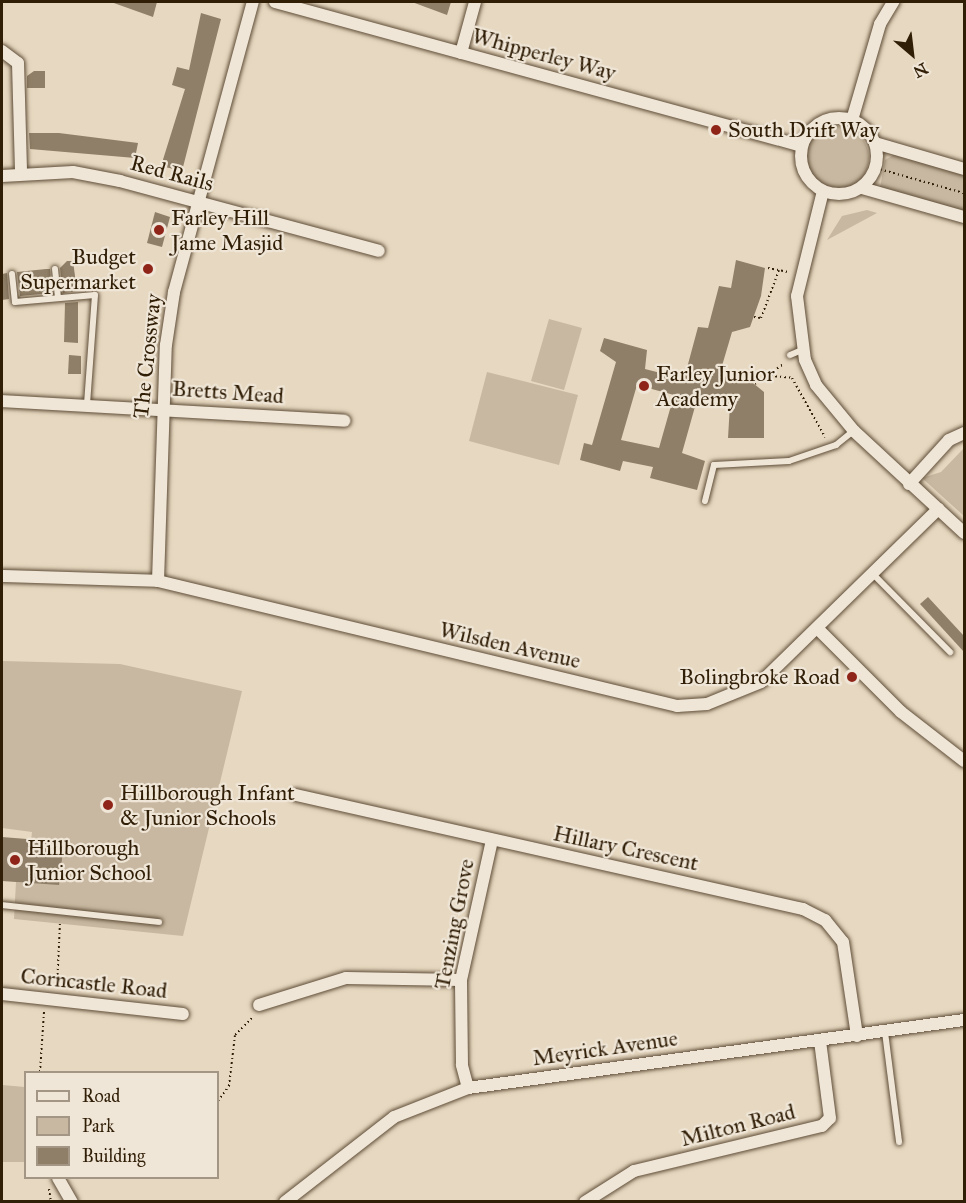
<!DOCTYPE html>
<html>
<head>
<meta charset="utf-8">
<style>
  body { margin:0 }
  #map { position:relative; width:966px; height:1203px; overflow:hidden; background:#e7d8c1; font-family:"IM FELL Great Primer",serif }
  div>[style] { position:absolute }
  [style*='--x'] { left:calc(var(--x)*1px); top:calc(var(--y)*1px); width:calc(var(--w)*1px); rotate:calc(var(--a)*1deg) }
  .green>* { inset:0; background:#c8b8a1 }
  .round { border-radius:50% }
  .building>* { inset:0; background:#907f68 }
  .path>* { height:2px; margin-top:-1px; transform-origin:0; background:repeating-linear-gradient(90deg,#311e07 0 1.5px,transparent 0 4.5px) }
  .roads { filter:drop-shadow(0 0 2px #5e4c36) drop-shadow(0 0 2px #5e4c36) }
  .service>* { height:6px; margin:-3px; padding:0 3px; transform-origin:3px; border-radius:3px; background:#efe6d7 }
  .minor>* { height:12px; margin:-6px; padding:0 6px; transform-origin:6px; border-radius:6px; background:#efe6d7 }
  .minor>.ring { margin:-6px; padding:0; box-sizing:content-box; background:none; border:12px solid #efe6d7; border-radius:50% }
  .dots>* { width:16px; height:16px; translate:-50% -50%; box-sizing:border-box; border:3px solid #efe6d7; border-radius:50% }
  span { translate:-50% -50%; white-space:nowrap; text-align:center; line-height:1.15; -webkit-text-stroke:4.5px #efe6d7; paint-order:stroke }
  .street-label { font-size:22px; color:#311e07 }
  .poi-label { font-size:22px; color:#311e07 }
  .left { translate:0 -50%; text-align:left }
  .right { translate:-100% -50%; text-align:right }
  .frame { position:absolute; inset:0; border:3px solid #311e07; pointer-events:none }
  .legend { position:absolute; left:24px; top:1071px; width:195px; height:108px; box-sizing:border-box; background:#efe6d7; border:2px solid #a39684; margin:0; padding:8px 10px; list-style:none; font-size:18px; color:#311e07 }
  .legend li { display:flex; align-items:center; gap:12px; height:30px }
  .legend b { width:30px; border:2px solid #a39684 }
  .north { position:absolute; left:882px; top:24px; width:60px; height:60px; -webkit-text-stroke:4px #efe6d7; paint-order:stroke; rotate:152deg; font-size:16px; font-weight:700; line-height:24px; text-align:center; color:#311e07 }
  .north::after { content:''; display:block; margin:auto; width:21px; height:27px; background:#311e07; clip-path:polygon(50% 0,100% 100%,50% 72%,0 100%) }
</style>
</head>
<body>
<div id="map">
  <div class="green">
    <i class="round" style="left:805px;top:126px;width:64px;height:64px"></i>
    <i style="clip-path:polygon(895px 154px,964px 174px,964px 215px,880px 188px,885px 160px)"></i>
    <i style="clip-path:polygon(867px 210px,877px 213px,827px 240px,842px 216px)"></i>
    <i style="clip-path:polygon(549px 319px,582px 328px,564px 390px,531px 381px)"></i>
    <i style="clip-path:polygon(487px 372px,578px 395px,559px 465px,469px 441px)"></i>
    <i style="clip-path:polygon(964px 448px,964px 516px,922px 478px,941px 472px)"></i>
    <i style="clip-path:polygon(2px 661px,120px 664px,242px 691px,183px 936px,14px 919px,16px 882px,26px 883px,32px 832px,2px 828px)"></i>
    <i style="clip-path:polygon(2px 1085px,25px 1087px,25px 1162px,2px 1162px)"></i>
  </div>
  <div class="building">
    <i style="clip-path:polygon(111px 2px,157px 2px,153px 17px)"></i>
    <i style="clip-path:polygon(412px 2px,451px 2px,447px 15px)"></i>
    <i style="clip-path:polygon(201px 13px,221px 19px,182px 171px,161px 166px,185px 89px,172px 85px,177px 67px,189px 70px)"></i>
    <i style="clip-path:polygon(34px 71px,45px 71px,45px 88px,27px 88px,27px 76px)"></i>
    <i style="clip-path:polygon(29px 133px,59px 133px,138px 143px,135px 158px,30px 149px)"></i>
    <i style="clip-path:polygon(155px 212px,170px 217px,162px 247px,147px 243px)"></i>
    <i style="clip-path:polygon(evenodd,736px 260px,765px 268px,761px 296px,750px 327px,732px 332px,719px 376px,748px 379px,764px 392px,764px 438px,728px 438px,730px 404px,698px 396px,682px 453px,705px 461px,697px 490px,650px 478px,653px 467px,623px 461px,620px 471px,580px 460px,584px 443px,592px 445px,616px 362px,600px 351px,604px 338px,647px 350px,645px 369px,684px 379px,698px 327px,708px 328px,719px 286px,731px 288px,736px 260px,637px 385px,674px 395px,659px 448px,621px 440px,637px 385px)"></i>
    <i style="clip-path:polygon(67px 261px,73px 261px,77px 291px,63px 293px,60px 268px)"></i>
    <i style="clip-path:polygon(46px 269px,50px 269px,52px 293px,20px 296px,17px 272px)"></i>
    <i style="clip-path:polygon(7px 273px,9px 299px,2px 300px,2px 274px)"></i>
    <i style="clip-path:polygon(78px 302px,78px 343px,64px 342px,65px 303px)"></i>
    <i style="clip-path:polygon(69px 355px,81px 356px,81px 374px,68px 374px)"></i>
    <i style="clip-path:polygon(928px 597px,964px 636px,964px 652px,920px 604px)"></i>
    <i style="clip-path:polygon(2px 837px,64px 842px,59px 885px,2px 881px)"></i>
  </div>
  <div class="path">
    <i style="--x:876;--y:168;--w:91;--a:15.9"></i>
    <i style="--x:768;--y:268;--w:21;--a:11"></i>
    <i style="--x:754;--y:317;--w:7;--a:8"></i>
    <i style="--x:761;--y:318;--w:51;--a:-69.4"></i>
    <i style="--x:771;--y:376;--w:21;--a:5"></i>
    <i style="--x:792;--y:378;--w:68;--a:60.8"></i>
    <i style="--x:755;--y:384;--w:35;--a:-35"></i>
    <i style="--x:57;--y:988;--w:66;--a:-87.4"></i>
    <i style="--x:40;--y:1072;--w:61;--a:-86.2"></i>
    <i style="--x:218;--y:1101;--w:19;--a:-54"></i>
    <i style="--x:229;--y:1086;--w:51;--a:-83.3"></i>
    <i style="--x:235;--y:1035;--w:27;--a:-45"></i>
    <i style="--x:49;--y:1189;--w:13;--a:81"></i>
  </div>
  <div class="roads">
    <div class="service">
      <i style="--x:55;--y:269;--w:28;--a:84"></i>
      <i style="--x:12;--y:274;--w:28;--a:84"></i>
      <i style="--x:15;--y:302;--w:80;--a:-5"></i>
      <i style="--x:95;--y:295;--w:110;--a:94.2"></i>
      <i style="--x:790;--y:355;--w:13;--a:-23"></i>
      <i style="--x:705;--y:501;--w:37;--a:-76"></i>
      <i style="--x:714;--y:465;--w:75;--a:-3.1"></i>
      <i style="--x:789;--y:461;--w:50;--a:-18.8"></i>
      <i style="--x:836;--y:445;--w:22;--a:-39"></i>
      <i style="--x:873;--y:574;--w:110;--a:45.4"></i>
      <i style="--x:2;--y:905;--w:158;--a:6.2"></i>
      <i style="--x:885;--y:1032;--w:111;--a:82.7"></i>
    </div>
    <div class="minor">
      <i style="--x:275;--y:2;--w:546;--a:15.28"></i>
      <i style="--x:2;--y:51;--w:20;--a:37"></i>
      <i style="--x:18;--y:63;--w:110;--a:88.4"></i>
      <i style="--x:461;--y:53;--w:53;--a:-74.6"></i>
      <i class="ring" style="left:801px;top:118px;width:64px;height:64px"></i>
      <i style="--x:852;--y:120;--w:100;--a:-73.7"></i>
      <i style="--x:880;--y:24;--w:26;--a:-59"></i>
      <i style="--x:875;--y:143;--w:93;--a:16.3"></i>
      <i style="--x:2;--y:176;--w:71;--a:-3.2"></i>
      <i style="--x:73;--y:172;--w:48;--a:10.8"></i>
      <i style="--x:120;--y:181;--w:268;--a:15.1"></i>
      <i style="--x:862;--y:188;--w:106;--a:15.9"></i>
      <i style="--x:823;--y:191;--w:108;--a:103.9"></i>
      <i style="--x:797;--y:296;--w:64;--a:82.9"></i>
      <i style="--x:805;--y:360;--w:27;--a:66"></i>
      <i style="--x:816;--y:385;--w:60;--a:50.4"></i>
      <i style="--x:854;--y:431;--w:150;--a:42.8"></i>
      <i style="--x:2;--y:401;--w:343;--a:3.3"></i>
      <i style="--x:909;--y:484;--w:59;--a:-47.7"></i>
      <i style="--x:949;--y:440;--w:17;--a:-25"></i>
      <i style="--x:2;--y:576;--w:156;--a:1.8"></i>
      <i style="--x:158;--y:581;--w:534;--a:13.54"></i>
      <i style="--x:677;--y:706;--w:30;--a:-4"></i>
      <i style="--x:707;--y:704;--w:58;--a:-22.2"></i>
      <i style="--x:761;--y:682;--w:248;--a:-44.3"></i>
      <i style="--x:158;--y:581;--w:236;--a:-88.1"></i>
      <i style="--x:166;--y:345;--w:54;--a:-81.4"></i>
      <i style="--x:174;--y:292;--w:301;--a:-74.8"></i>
      <i style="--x:819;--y:630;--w:116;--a:45"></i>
      <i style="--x:901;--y:712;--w:80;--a:37.9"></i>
      <i style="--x:296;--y:795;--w:520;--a:12.67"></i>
      <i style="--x:803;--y:909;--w:25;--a:27"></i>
      <i style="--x:825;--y:920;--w:28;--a:51"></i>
      <i style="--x:843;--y:942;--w:95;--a:81.5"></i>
      <i style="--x:2;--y:994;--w:182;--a:6.3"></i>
      <i style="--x:259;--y:1005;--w:91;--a:-17.2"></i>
      <i style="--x:346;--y:978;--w:115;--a:1"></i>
      <i style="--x:468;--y:1088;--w:24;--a:-105"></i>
      <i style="--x:462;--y:1065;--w:85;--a:-90.7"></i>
      <i style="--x:461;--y:980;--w:143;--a:-77.5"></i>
      <i style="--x:58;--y:1178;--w:28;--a:60"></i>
      <i style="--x:285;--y:1202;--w:138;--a:-37.9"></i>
      <i style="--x:394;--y:1117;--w:79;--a:-21.4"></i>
      <i style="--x:468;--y:1088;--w:501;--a:-7.81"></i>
      <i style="--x:585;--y:1202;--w:58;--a:-32.3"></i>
      <i style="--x:634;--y:1171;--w:193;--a:-13.5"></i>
      <i style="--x:822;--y:1126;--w:11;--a:-45"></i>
      <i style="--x:830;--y:1118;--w:78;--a:-97.4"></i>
    </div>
  </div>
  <div class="dots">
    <i style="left:716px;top:130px;background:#8f2418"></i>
    <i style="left:159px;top:230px;background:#8f2418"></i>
    <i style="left:148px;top:269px;background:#8f2418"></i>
    <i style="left:644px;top:386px;background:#8f2418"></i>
    <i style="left:852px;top:677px;background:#8f2418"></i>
    <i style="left:108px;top:805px;background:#8f2418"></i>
    <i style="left:15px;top:860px;background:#8f2418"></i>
  </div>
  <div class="street-label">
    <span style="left:544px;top:54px;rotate:15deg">Whipperley Way</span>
    <span style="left:172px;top:173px;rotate:15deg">Red Rails</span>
    <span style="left:147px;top:356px;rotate:-84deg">The Crossway</span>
    <span style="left:228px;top:392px;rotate:4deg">Bretts Mead</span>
    <span style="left:510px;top:645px;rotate:13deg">Wilsden Avenue</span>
    <span style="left:626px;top:848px;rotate:12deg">Hillary Crescent</span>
    <span style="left:454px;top:924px;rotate:-79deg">Tenzing Grove</span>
    <span style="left:94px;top:983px;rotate:6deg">Corncastle Road</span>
    <span style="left:605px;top:1048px;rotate:-8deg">Meyrick Avenue</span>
    <span style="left:738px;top:1125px;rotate:-14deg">Milton Road</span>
  </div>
  <div class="poi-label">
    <span class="left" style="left:728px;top:130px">South Drift Way</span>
    <span class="left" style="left:171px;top:230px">Farley Hill<br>Jame Masjid</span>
    <span class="right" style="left:136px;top:269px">Budget<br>Supermarket</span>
    <span class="left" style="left:656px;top:386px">Farley Junior<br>Academy</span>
    <span class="right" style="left:840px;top:677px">Bolingbroke Road</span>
    <span class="left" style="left:120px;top:805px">Hillborough Infant<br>&amp; Junior Schools</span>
    <span class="left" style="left:27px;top:860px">Hillborough<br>Junior School</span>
  </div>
  <div class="frame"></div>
  <ul class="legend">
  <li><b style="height:8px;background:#efe6d7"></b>Road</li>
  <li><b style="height:16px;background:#c8b8a1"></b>Park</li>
  <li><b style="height:16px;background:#907f68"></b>Building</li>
  </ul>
  <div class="north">N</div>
</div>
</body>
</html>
